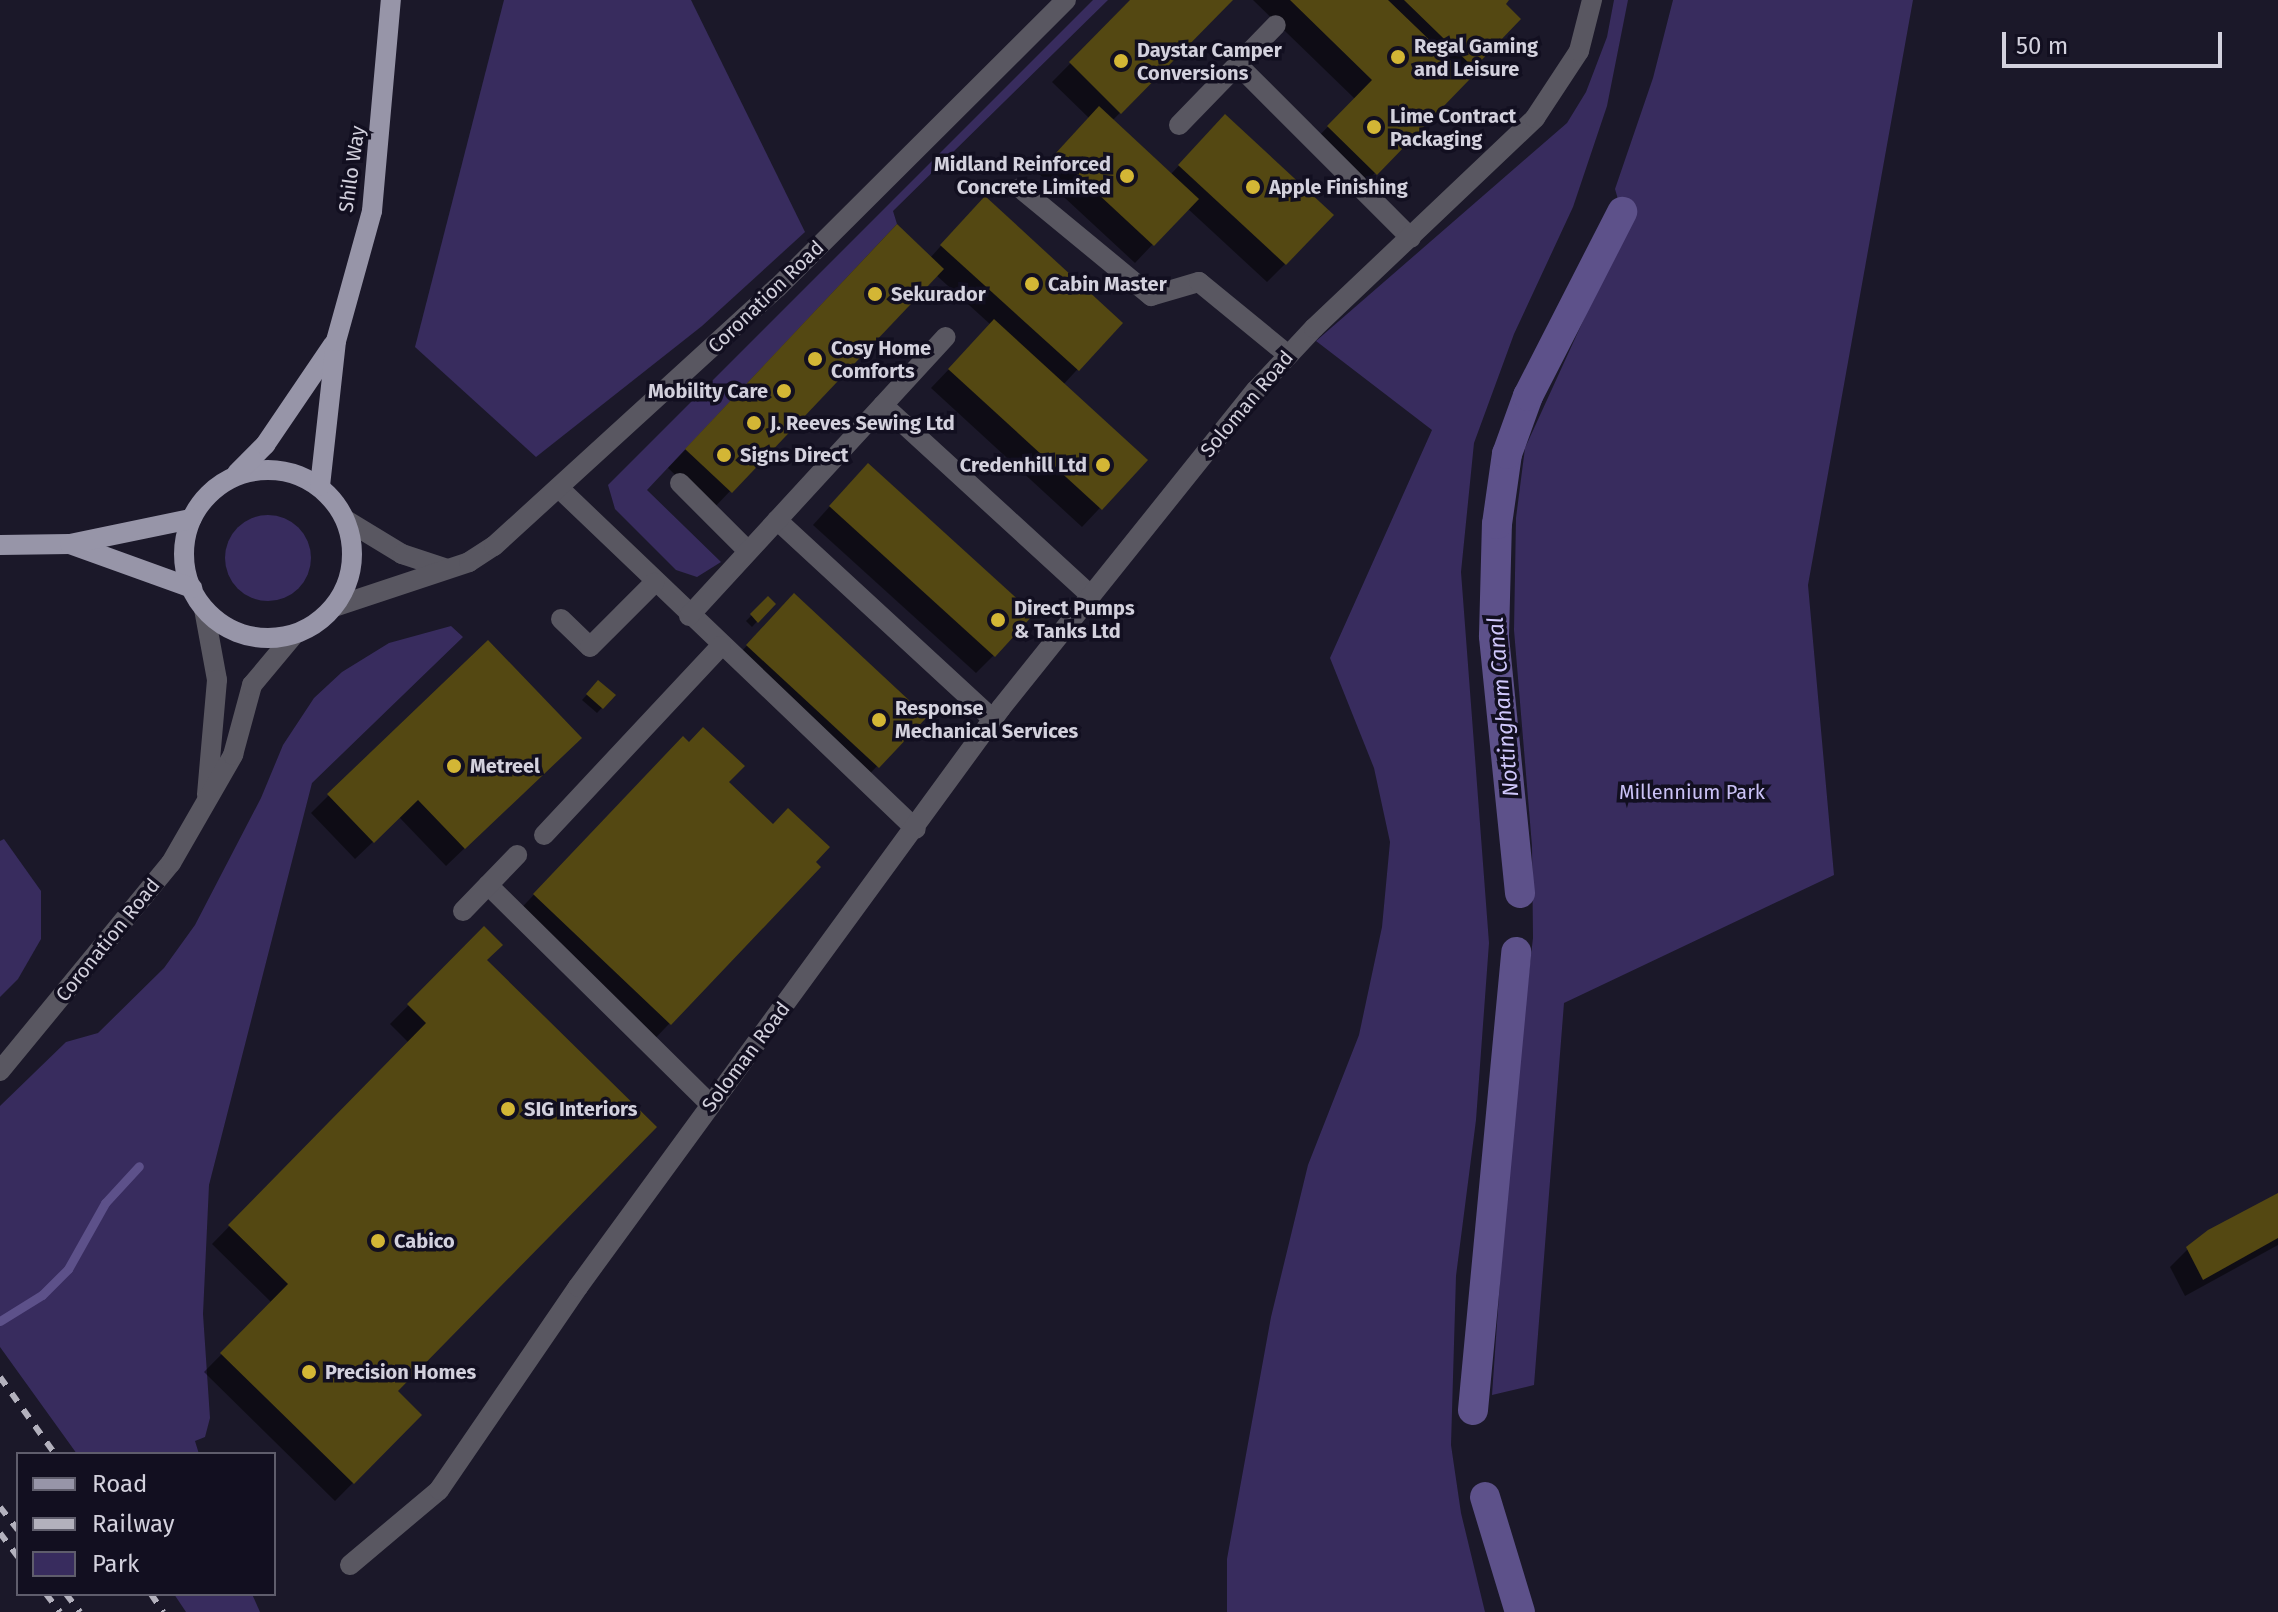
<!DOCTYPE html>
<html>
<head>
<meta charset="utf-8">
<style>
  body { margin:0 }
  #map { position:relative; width:2278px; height:1612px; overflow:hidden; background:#1b1829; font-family:"Fira Sans",sans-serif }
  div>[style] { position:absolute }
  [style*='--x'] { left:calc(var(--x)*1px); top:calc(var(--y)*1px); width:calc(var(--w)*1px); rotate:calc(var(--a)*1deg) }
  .green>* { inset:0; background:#382c5e }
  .round { border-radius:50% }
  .shadow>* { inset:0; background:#0007 }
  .stream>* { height:9px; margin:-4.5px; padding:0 4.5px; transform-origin:4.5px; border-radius:4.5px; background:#5d518a }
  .canal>* { height:30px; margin:-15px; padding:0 15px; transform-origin:15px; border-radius:15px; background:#5d518a }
  .building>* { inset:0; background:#544812 }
  .minor>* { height:20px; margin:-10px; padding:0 10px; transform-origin:10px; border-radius:10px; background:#595761 }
  .major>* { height:20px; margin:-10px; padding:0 10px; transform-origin:10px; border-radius:10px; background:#9795a8 }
  .major>.ring { margin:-10px; padding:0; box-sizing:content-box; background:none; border:20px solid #9795a8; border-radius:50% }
  .rail>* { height:6px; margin-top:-3px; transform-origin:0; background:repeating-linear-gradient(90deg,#b3b1bd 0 10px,transparent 0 20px) }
  .dots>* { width:22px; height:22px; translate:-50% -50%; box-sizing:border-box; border:4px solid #120f20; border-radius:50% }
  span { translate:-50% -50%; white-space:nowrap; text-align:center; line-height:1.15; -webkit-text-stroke:7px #120f20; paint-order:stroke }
  .poi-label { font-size:20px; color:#d3d1dd; font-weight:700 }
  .left { translate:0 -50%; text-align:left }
  .right { translate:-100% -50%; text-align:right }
  .street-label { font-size:20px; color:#d3d1dd }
  .park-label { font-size:20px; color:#cbc2f6 }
  .water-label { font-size:22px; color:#cfc7fb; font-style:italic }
  .legend { position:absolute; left:16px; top:1452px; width:260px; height:144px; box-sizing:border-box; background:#120f20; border:2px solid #5f5d6c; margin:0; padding:10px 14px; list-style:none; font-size:24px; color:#d3d1dd }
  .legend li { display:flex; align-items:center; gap:16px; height:40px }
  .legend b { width:40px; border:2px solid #5f5d6c }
  .scale { position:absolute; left:2002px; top:32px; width:220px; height:36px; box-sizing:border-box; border:4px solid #d3d1dd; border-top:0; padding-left:10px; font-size:24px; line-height:28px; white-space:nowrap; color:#d3d1dd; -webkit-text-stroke:6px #120f20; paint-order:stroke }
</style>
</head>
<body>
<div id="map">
  <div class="green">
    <i style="clip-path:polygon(504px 0,691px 0,805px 232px,702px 326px,536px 457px,415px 347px)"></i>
    <i style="clip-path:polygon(1093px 0,1108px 0,893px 211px,897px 224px,647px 490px,721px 562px,697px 577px,676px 570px,615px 509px,608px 485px)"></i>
    <i style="clip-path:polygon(1614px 0,1628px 0,1607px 106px,1573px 207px,1514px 334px,1474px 443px,1461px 572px,1489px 943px,1476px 1120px,1456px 1276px,1451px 1445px,1461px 1513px,1485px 1612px,1227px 1612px,1227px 1559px,1271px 1317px,1308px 1165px,1359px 1035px,1382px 927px,1390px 842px,1374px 768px,1330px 658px,1432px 430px,1316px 341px,1567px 123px,1586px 92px,1607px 37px)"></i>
    <i style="clip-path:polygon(1673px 0,1913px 0,1808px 585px,1834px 875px,1564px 1003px,1534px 1385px,1492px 1395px,1510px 1137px,1533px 938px,1532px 846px,1514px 630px,1516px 518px,1525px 448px,1626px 227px,1615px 189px,1653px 78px)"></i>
    <i class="round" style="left:225px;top:515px;width:86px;height:86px"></i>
    <i style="clip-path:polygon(451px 626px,463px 637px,312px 783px,209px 1185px,203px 1314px,210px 1418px,205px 1437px,195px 1441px,199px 1454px,77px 1454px,0 1347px,0 1106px,66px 1042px,98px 1033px,164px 968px,195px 925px,261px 798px,283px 745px,314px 698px,342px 672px,389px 643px)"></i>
    <i style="clip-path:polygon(4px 839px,41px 891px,41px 939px,18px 979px,0 997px,0 841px)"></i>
    <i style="clip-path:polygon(174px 1594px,252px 1594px,260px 1612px,186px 1612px)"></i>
  </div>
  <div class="shadow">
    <i style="clip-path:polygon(1133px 0,1230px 0,1112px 121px,1170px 175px,1208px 135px,1285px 264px,1267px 282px,1187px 208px,1135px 263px,1038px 173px,1090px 119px,1052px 82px)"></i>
    <i style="clip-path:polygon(1253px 0,1507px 0,1503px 4px,1519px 19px,1358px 191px,1310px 145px,1355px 99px)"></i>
    <i style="clip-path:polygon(967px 217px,1120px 323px,1063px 385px,1145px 460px,1082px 527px,931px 388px,991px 325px,936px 275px,712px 510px,668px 468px,880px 245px,930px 258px)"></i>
    <i style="clip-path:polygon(850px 484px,994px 655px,976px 673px,813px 525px)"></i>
    <i style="clip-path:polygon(768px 599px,773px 604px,752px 627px,746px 621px)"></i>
    <i style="clip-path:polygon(776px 614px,924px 717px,859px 785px,730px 664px)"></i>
    <i style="clip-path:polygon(598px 683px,613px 696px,597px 713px,582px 700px)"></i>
    <i style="clip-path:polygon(561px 756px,446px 866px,399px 817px,355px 859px,311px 813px,329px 795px)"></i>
    <i style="clip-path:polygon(659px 762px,726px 782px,818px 868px,646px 1048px,511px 919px)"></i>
    <i style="clip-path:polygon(484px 929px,485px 961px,395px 1391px,420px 1415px,335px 1501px,204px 1372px,272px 1303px,212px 1244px,409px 1043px,390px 1024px)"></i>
    <i style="clip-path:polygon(2278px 1195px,2278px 1245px,2185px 1296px,2170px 1267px,2188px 1249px)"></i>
  </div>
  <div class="stream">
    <i style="--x:0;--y:1321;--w:49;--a:-31.8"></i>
    <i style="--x:42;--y:1295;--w:37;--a:-45"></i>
    <i style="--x:68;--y:1269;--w:76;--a:-60.7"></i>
    <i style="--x:105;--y:1203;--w:50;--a:-47.4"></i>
  </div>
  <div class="canal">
    <i style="--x:1520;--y:893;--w:258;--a:-95.8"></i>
    <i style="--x:1494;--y:636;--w:112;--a:-88.5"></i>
    <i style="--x:1497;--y:524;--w:71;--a:-81.9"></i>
    <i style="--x:1507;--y:454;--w:62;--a:-70.1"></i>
    <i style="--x:1528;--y:396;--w:207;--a:-62.9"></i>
    <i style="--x:1473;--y:1410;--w:460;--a:-84.6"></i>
    <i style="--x:1485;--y:1497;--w:120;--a:73.1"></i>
  </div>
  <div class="building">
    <i style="clip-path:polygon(1130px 0,1233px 0,1121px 114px,1069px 62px)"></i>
    <i style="clip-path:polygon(1290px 0,1388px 0,1470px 79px,1377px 175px,1327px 126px,1372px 80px)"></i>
    <i style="clip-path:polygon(1404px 0,1509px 0,1506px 4px,1521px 19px,1474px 68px)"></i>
    <i style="clip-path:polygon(1099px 106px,1199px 199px,1154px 246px,1055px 154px)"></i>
    <i style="clip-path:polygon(1225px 114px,1334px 215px,1286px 265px,1178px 165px)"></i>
    <i style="clip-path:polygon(985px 196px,1123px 323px,1079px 371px,940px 245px)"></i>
    <i style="clip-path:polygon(897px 224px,944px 269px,732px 493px,685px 449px)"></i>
    <i style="clip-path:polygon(994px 319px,1148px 460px,1102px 510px,948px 369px)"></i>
    <i style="clip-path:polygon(868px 463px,1034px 614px,995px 657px,829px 506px)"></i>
    <i style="clip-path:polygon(794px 593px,927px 717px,879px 768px,746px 645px)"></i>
    <i style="clip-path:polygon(768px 596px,776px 604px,758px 623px,750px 614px)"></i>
    <i style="clip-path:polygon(488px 640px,582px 738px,465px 849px,418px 800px,374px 843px,327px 794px)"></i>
    <i style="clip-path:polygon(598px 680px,616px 695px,603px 709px,586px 694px)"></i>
    <i style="clip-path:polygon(703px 727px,745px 766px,729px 782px,773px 824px,788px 808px,830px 847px,816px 862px,821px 867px,671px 1025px,533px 894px,683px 736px,689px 742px)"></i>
    <i style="clip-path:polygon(484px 926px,503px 945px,487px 960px,657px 1127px,398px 1391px,422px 1415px,354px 1484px,220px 1353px,288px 1284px,228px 1225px,426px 1023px,407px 1004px)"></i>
    <i style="clip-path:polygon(2278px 1193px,2278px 1238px,2203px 1280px,2186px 1247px,2208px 1230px)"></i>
  </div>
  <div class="minor">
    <i style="--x:1239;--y:66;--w:243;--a:45"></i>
    <i style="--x:1179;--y:125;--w:139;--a:-45.9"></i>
    <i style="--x:1020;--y:188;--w:170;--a:39.5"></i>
    <i style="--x:1151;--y:296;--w:50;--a:-16.3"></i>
    <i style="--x:1199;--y:282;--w:114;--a:39.3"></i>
    <i style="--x:883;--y:405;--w:281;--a:42.5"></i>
    <i style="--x:680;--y:483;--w:96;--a:45"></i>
    <i style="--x:560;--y:489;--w:492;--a:43.7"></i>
    <i style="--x:346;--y:520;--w:66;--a:31.3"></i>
    <i style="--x:402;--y:554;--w:47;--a:18.4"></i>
    <i style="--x:777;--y:520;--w:294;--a:42.7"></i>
    <i style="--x:334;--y:607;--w:142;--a:-18.4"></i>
    <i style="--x:469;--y:562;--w:30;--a:-33"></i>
    <i style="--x:494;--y:546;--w:383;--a:-42.4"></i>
    <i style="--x:777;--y:288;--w:408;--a:-44.9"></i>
    <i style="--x:204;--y:609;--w:72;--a:79.6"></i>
    <i style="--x:217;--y:680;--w:115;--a:95"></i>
    <i style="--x:689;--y:616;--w:379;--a:-47.4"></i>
    <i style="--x:561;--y:619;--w:40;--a:44"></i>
    <i style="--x:590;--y:647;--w:91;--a:-45"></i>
    <i style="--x:544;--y:835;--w:259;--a:-46.9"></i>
    <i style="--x:488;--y:885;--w:313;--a:44.6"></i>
    <i style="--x:463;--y:911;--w:78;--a:-46"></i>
    <i style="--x:0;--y:1071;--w:269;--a:-50.6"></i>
    <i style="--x:171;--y:863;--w:125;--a:-60.1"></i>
    <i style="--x:233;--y:755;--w:73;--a:-74.8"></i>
    <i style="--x:252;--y:685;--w:64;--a:-50.1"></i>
    <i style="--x:350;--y:1565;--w:116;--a:-40.1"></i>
    <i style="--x:439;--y:1490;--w:246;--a:-55.6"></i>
    <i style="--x:578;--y:1287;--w:717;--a:-53.85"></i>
    <i style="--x:1001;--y:708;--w:408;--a:-51.3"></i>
    <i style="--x:1256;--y:390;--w:85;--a:-46.9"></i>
    <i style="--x:1314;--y:328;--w:305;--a:-43.5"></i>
    <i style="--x:1535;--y:118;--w:80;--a:-56.7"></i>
    <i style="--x:1579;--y:51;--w:53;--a:-75.7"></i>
  </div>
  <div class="major">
    <i class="ring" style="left:184px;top:470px;width:148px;height:148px"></i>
    <i style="--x:237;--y:473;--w:40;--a:-45"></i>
    <i style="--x:265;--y:445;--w:121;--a:-55.8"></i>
    <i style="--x:320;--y:486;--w:146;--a:-83.7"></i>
    <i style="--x:336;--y:341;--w:135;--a:-74.5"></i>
    <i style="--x:372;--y:211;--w:212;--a:-84.9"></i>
    <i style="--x:70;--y:544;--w:130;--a:19.8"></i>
    <i style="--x:0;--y:545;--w:70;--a:-0.8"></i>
    <i style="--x:70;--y:544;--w:124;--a:-11.7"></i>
  </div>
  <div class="rail">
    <i style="--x:0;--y:1377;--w:95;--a:54.5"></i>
    <i style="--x:0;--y:1507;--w:29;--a:52"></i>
    <i style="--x:0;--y:1533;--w:30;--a:53"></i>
    <i style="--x:46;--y:1594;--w:23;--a:52"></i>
    <i style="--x:66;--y:1594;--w:23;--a:52"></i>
    <i style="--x:151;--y:1594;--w:22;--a:56"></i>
  </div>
  <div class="dots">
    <i style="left:1398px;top:57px;background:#d3b635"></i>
    <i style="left:1121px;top:61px;background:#d3b635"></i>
    <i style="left:1374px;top:127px;background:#d3b635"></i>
    <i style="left:1127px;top:176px;background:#d3b635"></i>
    <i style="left:1253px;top:187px;background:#d3b635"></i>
    <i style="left:1032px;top:284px;background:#d3b635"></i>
    <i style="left:875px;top:294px;background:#d3b635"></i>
    <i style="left:815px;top:359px;background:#d3b635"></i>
    <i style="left:784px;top:391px;background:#d3b635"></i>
    <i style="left:754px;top:423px;background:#d3b635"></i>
    <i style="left:724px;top:455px;background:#d3b635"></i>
    <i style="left:1103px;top:465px;background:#d3b635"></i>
    <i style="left:998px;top:620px;background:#d3b635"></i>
    <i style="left:879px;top:720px;background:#d3b635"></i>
    <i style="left:454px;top:766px;background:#d3b635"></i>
    <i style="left:508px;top:1109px;background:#d3b635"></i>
    <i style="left:378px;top:1241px;background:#d3b635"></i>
    <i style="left:309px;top:1372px;background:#d3b635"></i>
  </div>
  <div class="poi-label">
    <span class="left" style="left:1414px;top:58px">Regal Gaming<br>and Leisure</span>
    <span class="left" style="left:1137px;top:62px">Daystar Camper<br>Conversions</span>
    <span class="left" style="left:1390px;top:128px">Lime Contract<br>Packaging</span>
    <span class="right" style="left:1111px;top:176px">Midland Reinforced<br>Concrete Limited</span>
    <span class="left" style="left:1269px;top:187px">Apple Finishing</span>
    <span class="left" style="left:1048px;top:284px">Cabin Master</span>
    <span class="left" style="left:891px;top:294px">Sekurador</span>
    <span class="left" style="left:831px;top:360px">Cosy Home<br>Comforts</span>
    <span class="right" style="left:768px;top:391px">Mobility Care</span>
    <span class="left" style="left:770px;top:423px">J. Reeves Sewing Ltd</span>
    <span class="left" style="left:740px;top:455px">Signs Direct</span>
    <span class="right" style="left:1087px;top:465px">Credenhill Ltd</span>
    <span class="left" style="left:1014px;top:620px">Direct Pumps<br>&amp; Tanks Ltd</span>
    <span class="left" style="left:895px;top:720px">Response<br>Mechanical Services</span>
    <span class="left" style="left:470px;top:766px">Metreel</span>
    <span class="left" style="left:524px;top:1109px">SIG Interiors</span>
    <span class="left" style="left:394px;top:1241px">Cabico</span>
    <span class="left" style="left:325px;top:1372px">Precision Homes</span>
  </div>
  <div class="street-label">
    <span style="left:352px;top:169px;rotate:-82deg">Shilo Way</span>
    <span style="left:766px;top:297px;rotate:-44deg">Coronation Road</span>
    <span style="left:1247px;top:404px;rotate:-50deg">Soloman Road</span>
    <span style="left:108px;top:940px;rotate:-51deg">Coronation Road</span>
    <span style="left:746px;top:1057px;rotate:-53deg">Soloman Road</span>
  </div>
  <div class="park-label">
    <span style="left:1692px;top:792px">Millennium Park</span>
  </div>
  <div class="water-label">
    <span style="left:1503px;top:707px;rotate:-95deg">Nottingham Canal</span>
  </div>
  <ul class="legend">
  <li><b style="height:10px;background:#9795a8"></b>Road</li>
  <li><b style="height:10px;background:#b3b1bd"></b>Railway</li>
  <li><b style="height:22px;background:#382c5e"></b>Park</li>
  </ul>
  <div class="scale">50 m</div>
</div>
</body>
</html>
